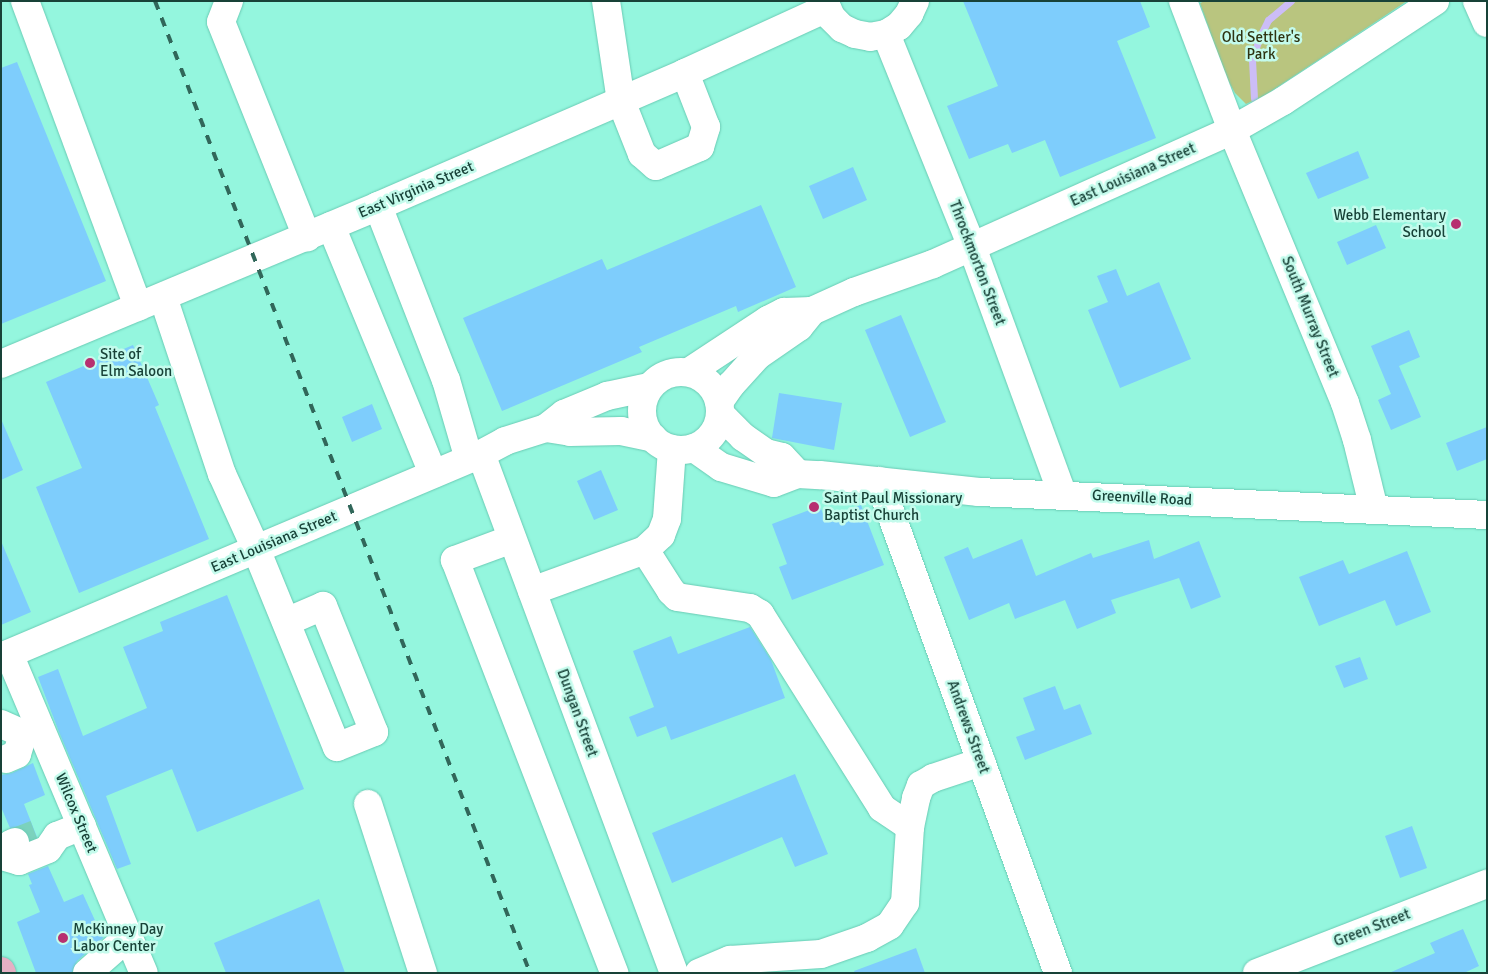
<!DOCTYPE html>
<html>
<head>
<meta charset="utf-8">
<style>
  body { margin:0 }
  #map { position:relative; width:1488px; height:974px; overflow:hidden; background:#94f6de; font-family:Signika,sans-serif }
  div>[style] { position:absolute }
  [style*='--x'] { left:calc(var(--x)*1px); top:calc(var(--y)*1px); width:calc(var(--w)*1px); rotate:calc(var(--a)*1deg) }
  .green>* { inset:0; background:#b9c57f }
  .stream>* { height:7px; margin:-3.5px; padding:0 3.5px; transform-origin:3.5px; border-radius:3.5px; background:#ccbdf7 }
  .building>* { inset:0; background:#7ecdfc }
  .minor-tunnel>* { height:28px; margin-top:-14px; transform-origin:0; background:repeating-linear-gradient(90deg,#7bd2bd 0 28px,transparent 0 42px) }
  .roads { filter:drop-shadow(0 0 1px #69cbb4) drop-shadow(0 0 1px #69cbb4) }
  .minor>* { height:28px; margin:-14px; padding:0 14px; transform-origin:14px; border-radius:14px; background:#fff }
  .minor>.ring { margin:-14px; padding:0; box-sizing:content-box; background:none; border:28px solid #fff; border-radius:50% }
  .major>* { height:28px; margin:-14px; padding:0 14px; transform-origin:14px; border-radius:14px; background:#e5b0c4 }
  .rail>* { height:4px; margin-top:-2px; transform-origin:0; background:repeating-linear-gradient(90deg,#31675a 0 9px,transparent 0 18px) }
  .dots>* { width:14px; height:14px; translate:-50% -50%; box-sizing:border-box; border:2px solid #c4fbec; border-radius:50% }
  span { translate:-50% -50%; white-space:nowrap; text-align:center; line-height:1.15; -webkit-text-stroke:5px #c4fbec; paint-order:stroke }
  .park-label { font-size:15px; color:#2e3311 }
  .street-label { font-size:15px; color:#184238 }
  .poi-label { font-size:15px; color:#184238 }
  .right { translate:-100% -50%; text-align:right }
  .left { translate:0 -50%; text-align:left }
  .frame { position:absolute; inset:0; border:2px solid #184238; pointer-events:none }
</style>
</head>
<body>
<div id="map">
  <div class="green">
    <i style="clip-path:polygon(1205px 1px,1407px 1px,1264px 96px,1246px 104px,1235px 93px,1229px 82px,1217px 52px,1200px 3px)"></i>
  </div>
  <div class="stream">
    <i style="--x:1254;--y:98;--w:38;--a:-93"></i>
    <i style="--x:1252;--y:60;--w:25;--a:-72"></i>
    <i style="--x:1260;--y:36;--w:18;--a:-63"></i>
    <i style="--x:1268;--y:20;--w:30;--a:-40"></i>
  </div>
  <div class="building">
    <i style="clip-path:polygon(963px 1px,1140px 1px,1150px 27px,1117px 41px,1156px 138px,1060px 177px,1045px 140px,1012px 153px,1008px 144px,969px 159px,947px 106px,998px 86px)"></i>
    <i style="clip-path:polygon(17px 62px,106px 281px,1px 324px,1px 68px)"></i>
    <i style="clip-path:polygon(1358px 151px,1369px 178px,1318px 199px,1306px 173px)"></i>
    <i style="clip-path:polygon(853px 167px,867px 200px,823px 219px,809px 186px)"></i>
    <i style="clip-path:polygon(761px 205px,796px 287px,738px 312px,736px 306px,639px 347px,642px 352px,502px 411px,463px 318px,602px 259px,607px 270px)"></i>
    <i style="clip-path:polygon(1376px 225px,1386px 248px,1347px 265px,1337px 242px)"></i>
    <i style="clip-path:polygon(1116px 269px,1127px 296px,1159px 282px,1191px 359px,1120px 388px,1088px 310px,1108px 302px,1097px 276px)"></i>
    <i style="clip-path:polygon(901px 315px,946px 422px,910px 437px,865px 330px)"></i>
    <i style="clip-path:polygon(1409px 330px,1420px 357px,1399px 366px,1421px 417px,1391px 430px,1378px 400px,1391px 394px,1371px 346px)"></i>
    <i style="clip-path:polygon(133px 345px,159px 405px,155px 407px,209px 539px,79px 593px,36px 487px,82px 468px,46px 382px)"></i>
    <i style="clip-path:polygon(779px 393px,842px 403px,834px 450px,772px 438px)"></i>
    <i style="clip-path:polygon(372px 404px,382px 429px,352px 442px,342px 417px)"></i>
    <i style="clip-path:polygon(1px 419px,23px 470px,1px 480px)"></i>
    <i style="clip-path:polygon(1487px 427px,1487px 459px,1457px 471px,1446px 443px)"></i>
    <i style="clip-path:polygon(601px 470px,618px 510px,594px 520px,577px 481px)"></i>
    <i style="clip-path:polygon(861px 505px,884px 565px,792px 600px,779px 567px,787px 564px,772px 524px,820px 506px,825px 519px)"></i>
    <i style="clip-path:polygon(1022px 539px,1036px 576px,1091px 553px,1093px 558px,1149px 540px,1154px 559px,1199px 541px,1221px 597px,1191px 609px,1179px 578px,1111px 600px,1116px 613px,1077px 629px,1065px 600px,1015px 619px,1009px 603px,969px 620px,944px 557px,968px 547px,973px 559px)"></i>
    <i style="clip-path:polygon(1px 541px,31px 612px,1px 625px)"></i>
    <i style="clip-path:polygon(1407px 551px,1431px 612px,1396px 626px,1385px 600px,1319px 626px,1299px 577px,1343px 560px,1349px 574px)"></i>
    <i style="clip-path:polygon(227px 595px,304px 789px,197px 832px,172px 769px,106px 796px,131px 864px,117px 869px,59px 732px,38px 677px,58px 669px,83px 736px,147px 708px,123px 647px,163px 631px,160px 622px)"></i>
    <i style="clip-path:polygon(750px 627px,771px 660px,785px 698px,671px 740px,666px 726px,637px 737px,629px 717px,654px 707px,633px 651px,671px 636px,678px 654px)"></i>
    <i style="clip-path:polygon(1360px 657px,1368px 679px,1344px 688px,1335px 666px)"></i>
    <i style="clip-path:polygon(1055px 686px,1064px 710px,1080px 704px,1092px 734px,1025px 760px,1016px 737px,1035px 730px,1023px 698px)"></i>
    <i style="clip-path:polygon(33px 763px,45px 795px,24px 804px,37px 837px,30px 840px,23px 829px,10px 828px,1px 807px,1px 775px,12px 773px)"></i>
    <i style="clip-path:polygon(795px 774px,828px 854px,795px 867px,782px 837px,672px 883px,652px 833px)"></i>
    <i style="clip-path:polygon(1412px 826px,1427px 868px,1400px 878px,1385px 836px)"></i>
    <i style="clip-path:polygon(48px 866px,64px 902px,83px 894px,103px 938px,77px 961px,72px 973px,36px 973px,17px 922px,40px 912px,29px 885px,32px 884px,28px 874px)"></i>
    <i style="clip-path:polygon(319px 899px,345px 973px,226px 973px,214px 943px)"></i>
    <i style="clip-path:polygon(1463px 929px,1479px 966px,1464px 973px,1389px 973px,1435px 953px,1430px 943px)"></i>
    <i style="clip-path:polygon(916px 948px,925px 973px,855px 973px,854px 971px)"></i>
  </div>
  <div class="minor-tunnel">
    <i style="--x:15;--y:842;--w:22;--a:-21"></i>
  </div>
  <div class="roads">
    <div class="minor">
      <i style="--x:25;--y:1;--w:326;--a:69.7"></i>
      <i style="--x:229;--y:1;--w:22;--a:111"></i>
      <i style="--x:221;--y:22;--w:232;--a:68.2"></i>
      <i style="--x:606;--y:1;--w:101;--a:81.5"></i>
      <i style="--x:621;--y:101;--w:57;--a:68.4"></i>
      <i style="--x:642;--y:154;--w:18;--a:41"></i>
      <i style="--x:656;--y:166;--w:48;--a:-23.4"></i>
      <i style="--x:700;--y:147;--w:21;--a:-73"></i>
      <i style="--x:706;--y:127;--w:58;--a:-111.3"></i>
      <i style="--x:824;--y:1;--w:17;--a:66"></i>
      <i style="--x:831;--y:17;--w:16;--a:45"></i>
      <i style="--x:842;--y:28;--w:14;--a:25"></i>
      <i style="--x:855;--y:34;--w:15;--a:11"></i>
      <i style="--x:870;--y:37;--w:16;--a:-11"></i>
      <i style="--x:886;--y:34;--w:15;--a:-32"></i>
      <i style="--x:899;--y:26;--w:16;--a:-50"></i>
      <i style="--x:909;--y:14;--w:14;--a:-65"></i>
      <i style="--x:1183;--y:1;--w:138;--a:69.2"></i>
      <i style="--x:1232;--y:130;--w:295;--a:67.5"></i>
      <i style="--x:1345;--y:403;--w:39;--a:72"></i>
      <i style="--x:1357;--y:440;--w:71;--a:76.2"></i>
      <i style="--x:1477;--y:1;--w:24;--a:66"></i>
      <i style="--x:886;--y:34;--w:230;--a:68"></i>
      <i style="--x:972;--y:247;--w:264;--a:69.9"></i>
      <i style="--x:378;--y:206;--w:187;--a:68.7"></i>
      <i style="--x:446;--y:380;--w:82;--a:73.8"></i>
      <i style="--x:331;--y:226;--w:268;--a:67.6"></i>
      <i style="--x:163;--y:297;--w:187;--a:71.6"></i>
      <i style="--x:222;--y:474;--w:82;--a:65.6"></i>
      <i style="--x:256;--y:549;--w:214;--a:67.8"></i>
      <i style="--x:337;--y:747;--w:40;--a:-22"></i>
      <i style="--x:374;--y:732;--w:136;--a:-112"></i>
      <i style="--x:323;--y:606;--w:40;--a:156.6"></i>
      <i style="--x:1;--y:364;--w:409;--a:-22.7"></i>
      <i style="--x:378;--y:206;--w:335;--a:-23.4"></i>
      <i style="--x:685;--y:73;--w:156;--a:-24.6"></i>
      <i class="ring" style="left:642px;top:372px;width:50px;height:50px"></i>
      <i style="--x:689;--y:372;--w:95;--a:-33.4"></i>
      <i style="--x:768;--y:320;--w:18;--a:-27"></i>
      <i style="--x:784;--y:312;--w:28;--a:-2"></i>
      <i style="--x:812;--y:311;--w:46;--a:-24.3"></i>
      <i style="--x:854;--y:292;--w:84;--a:-19.5"></i>
      <i style="--x:933;--y:264;--w:328;--a:-24.1"></i>
      <i style="--x:1232;--y:130;--w:59;--a:-29.6"></i>
      <i style="--x:1283;--y:101;--w:182;--a:-33.3"></i>
      <i style="--x:719;--y:402;--w:21;--a:-55"></i>
      <i style="--x:731;--y:385;--w:39;--a:-48"></i>
      <i style="--x:757;--y:356;--w:51;--a:-34.6"></i>
      <i style="--x:799;--y:327;--w:21;--a:-51"></i>
      <i style="--x:720;--y:414;--w:33;--a:45"></i>
      <i style="--x:743;--y:437;--w:28;--a:35"></i>
      <i style="--x:766;--y:453;--w:16;--a:14"></i>
      <i style="--x:782;--y:457;--w:23;--a:47"></i>
      <i style="--x:546;--y:428;--w:24;--a:9"></i>
      <i style="--x:570;--y:432;--w:51;--a:-1.1"></i>
      <i style="--x:621;--y:431;--w:33;--a:12"></i>
      <i style="--x:694;--y:448;--w:33;--a:35"></i>
      <i style="--x:721;--y:467;--w:55;--a:16.8"></i>
      <i style="--x:774;--y:483;--w:26;--a:-21"></i>
      <i style="--x:798;--y:474;--w:22;--a:3"></i>
      <i style="--x:820;--y:475;--w:160;--a:6.1"></i>
      <i style="--x:979;--y:492;--w:509;--a:2.59"></i>
      <i style="--x:672;--y:449;--w:70;--a:94.1"></i>
      <i style="--x:667;--y:519;--w:17;--a:111"></i>
      <i style="--x:661;--y:535;--w:22;--a:137"></i>
      <i style="--x:645;--y:550;--w:49;--a:57.6"></i>
      <i style="--x:671;--y:591;--w:8;--a:45"></i>
      <i style="--x:677;--y:597;--w:74;--a:8.6"></i>
      <i style="--x:750;--y:608;--w:12;--a:31"></i>
      <i style="--x:760;--y:614;--w:229;--a:57.8"></i>
      <i style="--x:882;--y:808;--w:34;--a:34"></i>
      <i style="--x:481;--y:454;--w:554;--a:69.6"></i>
      <i style="--x:879;--y:481;--w:524;--a:70.01"></i>
      <i style="--x:512;--y:539;--w:61;--a:159.8"></i>
      <i style="--x:455;--y:560;--w:443;--a:68.9"></i>
      <i style="--x:532;--y:591;--w:120;--a:-19.9"></i>
      <i style="--x:9;--y:654;--w:346;--a:67.1"></i>
      <i style="--x:1;--y:657;--w:521;--a:-22.92"></i>
      <i style="--x:481;--y:454;--w:27;--a:-28"></i>
      <i style="--x:505;--y:441;--w:43;--a:-17.6"></i>
      <i style="--x:546;--y:428;--w:23;--a:-38"></i>
      <i style="--x:564;--y:414;--w:47;--a:-22.7"></i>
      <i style="--x:607;--y:396;--w:43;--a:-12.1"></i>
      <i style="--x:1;--y:724;--w:24;--a:24"></i>
      <i style="--x:6;--y:759;--w:12;--a:-24"></i>
      <i style="--x:17;--y:754;--w:21;--a:-73"></i>
      <i style="--x:23;--y:734;--w:18;--a:-22"></i>
      <i style="--x:368;--y:804;--w:178;--a:72"></i>
      <i style="--x:15;--y:842;--w:4;--a:153"></i>
      <i style="--x:11;--y:844;--w:15;--a:127"></i>
      <i style="--x:2;--y:856;--w:18;--a:16"></i>
      <i style="--x:19;--y:861;--w:31;--a:-22"></i>
      <i style="--x:48;--y:849;--w:16;--a:-55"></i>
      <i style="--x:57;--y:836;--w:27;--a:-22"></i>
      <i style="--x:87;--y:973;--w:56;--a:-41.4"></i>
      <i style="--x:699;--y:973;--w:34;--a:-23"></i>
      <i style="--x:730;--y:960;--w:91;--a:-3.8"></i>
      <i style="--x:821;--y:954;--w:49;--a:-19.2"></i>
      <i style="--x:867;--y:938;--w:26;--a:-29"></i>
      <i style="--x:890;--y:925;--w:27;--a:-56"></i>
      <i style="--x:905;--y:903;--w:76;--a:-86.2"></i>
      <i style="--x:910;--y:827;--w:30;--a:-78"></i>
      <i style="--x:916;--y:798;--w:14;--a:-69"></i>
      <i style="--x:921;--y:785;--w:14;--a:-30"></i>
      <i style="--x:933;--y:778;--w:51;--a:-18.4"></i>
      <i style="--x:1257;--y:973;--w:247;--a:-21.2"></i>
    </div>
    <div class="major">
      <i style="--x:1;--y:971;--w:2;--a:63"></i>
    </div>
  </div>
  <div class="rail">
    <i style="--x:155;--y:1;--w:1042;--a:68.9"></i>
  </div>
  <div class="dots">
    <i style="left:1456px;top:224px;background:#b73070"></i>
    <i style="left:90px;top:363px;background:#b73070"></i>
    <i style="left:814px;top:507px;background:#b73070"></i>
    <i style="left:63px;top:938px;background:#b73070"></i>
  </div>
  <div class="park-label">
    <span style="left:1261px;top:46px">Old Settler's<br>Park</span>
  </div>
  <div class="street-label">
    <span style="left:1133px;top:175px;rotate:-24deg">East Louisiana Street</span>
    <span style="left:416px;top:190px;rotate:-23deg">East Virginia Street</span>
    <span style="left:977px;top:263px;rotate:69deg">Throckmorton Street</span>
    <span style="left:1310px;top:317px;rotate:68deg">South Murray Street</span>
    <span style="left:1142px;top:498px;rotate:3deg">Greenville Road</span>
    <span style="left:274px;top:542px;rotate:-23deg">East Louisiana Street</span>
    <span style="left:577px;top:713px;rotate:70deg">Dungan Street</span>
    <span style="left:968px;top:727px;rotate:70deg">Andrews Street</span>
    <span style="left:76px;top:813px;rotate:67deg">Wilcox Street</span>
    <span style="left:1372px;top:928px;rotate:-21deg">Green Street</span>
  </div>
  <div class="poi-label">
    <span class="right" style="left:1446px;top:224px">Webb Elementary<br>School</span>
    <span class="left" style="left:100px;top:363px">Site of<br>Elm Saloon</span>
    <span class="left" style="left:824px;top:507px">Saint Paul Missionary<br>Baptist Church</span>
    <span class="left" style="left:73px;top:938px">McKinney Day<br>Labor Center</span>
  </div>
  <div class="frame"></div>
</div>
</body>
</html>
